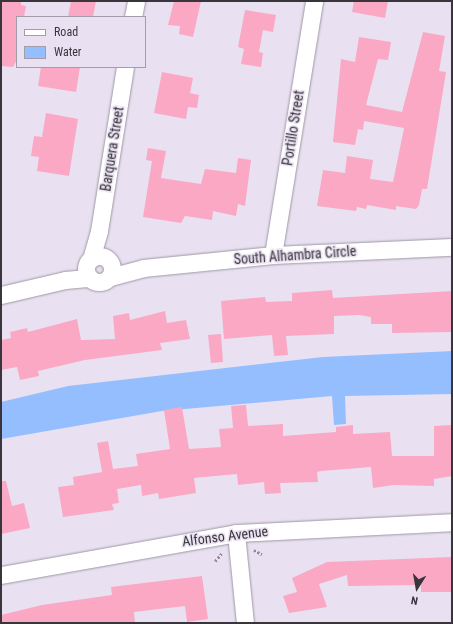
<!DOCTYPE html>
<html>
<head>
<meta charset="utf-8">
<style>
  body { margin:0 }
  #map { position:relative; width:453px; height:624px; overflow:hidden; background:#e9e1f1; font-family:"Roboto Condensed",sans-serif }
  div>[style] { position:absolute }
  [style*='--x'] { left:calc(var(--x)*1px); top:calc(var(--y)*1px); width:calc(var(--w)*1px); rotate:calc(var(--a)*1deg) }
  .water>* { inset:0; background:#95beff }
  .building>* { inset:0; background:#fba8c4 }
  .path>* { height:2.5px; margin-top:-1.25px; transform-origin:0; background:repeating-linear-gradient(90deg,#908a96 0 2px,transparent 0 4px) }
  .roads { filter:drop-shadow(0 0 1px #9f97a6) drop-shadow(0 0 1px #9f97a6) }
  .minor>* { height:17px; margin:-8.5px; padding:0 8.5px; transform-origin:8.5px; border-radius:8.5px; background:#fff }
  .minor>.ring { margin:-8.5px; padding:0; box-sizing:content-box; background:none; border:17px solid #fff; border-radius:50% }
  span { translate:-50% -50%; white-space:nowrap; text-align:center; line-height:1.15; -webkit-text-stroke:3px #e9e1f1; paint-order:stroke }
  .street-label { font-size:14px; color:#39353c }
  .frame { position:absolute; inset:0; border:2px solid #39353c; pointer-events:none }
  .legend { position:absolute; left:16px; top:16px; width:130px; height:52px; box-sizing:border-box; background:#e9e1f1; border:1px solid #a39ca9; margin:0; padding:5px 7px; list-style:none; font-size:12px; color:#39353c }
  .legend li { display:flex; align-items:center; gap:8px; height:20px }
  .legend b { width:20px; border:1px solid #a39ca9 }
  .north { position:absolute; left:397px; top:568px; width:40px; height:40px; -webkit-text-stroke:3px #e9e1f1; paint-order:stroke; rotate:191deg; font-size:11px; font-weight:700; line-height:16px; text-align:center; color:#39353c }
  .north::after { content:''; display:block; margin:auto; width:14px; height:18px; background:#39353c; clip-path:polygon(50% 0,100% 100%,50% 72%,0 100%) }
</style>
</head>
<body>
<div id="map">
  <div class="water">
    <i style="clip-path:polygon(452px 351px,452px 394px,345px 396px,346px 424px,334px 425px,332px 396px,162px 411px,1px 439px,1px 402px,68px 386px,323px 357px)"></i>
  </div>
  <div class="building">
    <i style="clip-path:polygon(1px 1px,21px 1px,21px 5px,26px 6px,24px 17px,17px 17px,17px 60px,13px 67px,1px 66px)"></i>
    <i style="clip-path:polygon(71px 1px,96px 1px,93px 17px,68px 17px)"></i>
    <i style="clip-path:polygon(174px 1px,201px 1px,193px 37px,179px 34px,180px 26px,168px 25px)"></i>
    <i style="clip-path:polygon(354px 1px,388px 1px,385px 18px,352px 12px)"></i>
    <i style="clip-path:polygon(245px 10px,276px 15px,273px 32px,263px 30px,259px 52px,263px 53px,261px 67px,241px 64px,244px 49px,238px 47px)"></i>
    <i style="clip-path:polygon(423px 32px,445px 36px,439px 71px,446px 72px,427px 189px,422px 189px,419px 205px,416px 209px,396px 206px,396px 210px,367px 205px,366px 209px,357px 207px,356px 211px,317px 206px,323px 170px,345px 173px,347px 156px,373px 160px,370px 179px,393px 182px,404px 128px,364px 121px,363px 130px,358px 129px,355px 145px,333px 142px,341px 59px,355px 62px,359px 37px,391px 42px,388px 60px,378px 59px,366px 105px,402px 112px)"></i>
    <i style="clip-path:polygon(41px 67px,80px 67px,76px 92px,38px 86px)"></i>
    <i style="clip-path:polygon(162px 72px,193px 78px,190px 93px,199px 95px,197px 108px,188px 107px,186px 119px,154px 113px)"></i>
    <i style="clip-path:polygon(46px 113px,78px 119px,69px 176px,37px 171px,39px 157px,31px 156px,34px 136px,42px 137px)"></i>
    <i style="clip-path:polygon(148px 148px,166px 151px,161px 178px,201px 184px,205px 169px,236px 173px,238px 158px,251px 160px,245px 206px,238px 204px,236px 216px,213px 211px,212px 220px,185px 216px,181px 223px,143px 217px,152px 161px,146px 160px)"></i>
    <i style="clip-path:polygon(332px 290px,333px 298px,452px 291px,452px 332px,392px 333px,392px 324px,371px 324px,371px 317px,359px 315px,334px 316px,334px 334px,286px 336px,288px 355px,274px 356px,272px 335px,224px 339px,221px 301px,265px 297px,266px 302px,292px 301px,292px 293px)"></i>
    <i style="clip-path:polygon(165px 311px,167px 323px,186px 320px,190px 339px,160px 343px,162px 350px,85px 360px,38px 371px,39px 376px,20px 380px,17px 367px,1px 370px,1px 340px,11px 338px,10px 332px,27px 328px,28px 332px,77px 319px,81px 340px,115px 339px,113px 316px,129px 313px,130px 320px)"></i>
    <i style="clip-path:polygon(221px 334px,223px 362px,211px 363px,208px 335px)"></i>
    <i style="clip-path:polygon(246px 405px,248px 426px,283px 424px,283px 436px,336px 432px,336px 427px,353px 425px,353px 434px,390px 432px,392px 456px,434px 456px,434px 426px,452px 425px,452px 476px,434px 479px,434px 486px,394px 485px,373px 488px,371px 467px,321px 471px,317px 472px,318px 482px,280px 483px,281px 493px,265px 494px,264px 482px,238px 485px,237px 474px,194px 478px,196px 493px,159px 499px,158px 493px,142px 496px,141px 485px,117px 489px,119px 503px,112px 504px,114px 510px,63px 517px,58px 487px,74px 485px,73px 477px,102px 472px,97px 443px,108px 441px,113px 469px,138px 466px,136px 454px,170px 449px,164px 410px,182px 407px,189px 449px,221px 447px,219px 429px,233px 428px,231px 406px)"></i>
    <i style="clip-path:polygon(1px 481px,6px 481px,12px 506px,24px 503px,30px 528px,1px 534px)"></i>
    <i style="clip-path:polygon(452px 557px,452px 592px,421px 592px,421px 585px,348px 586px,347px 575px,319px 584px,327px 607px,289px 613px,283px 596px,297px 592px,292px 578px,327px 562px)"></i>
    <i style="clip-path:polygon(202px 576px,208px 619px,187px 622px,185px 606px,134px 612px,135px 623px,1px 623px,1px 615px,42px 605px,112px 595px,111px 587px)"></i>
  </div>
  <div class="path">
    <i style="--x:254;--y:550;--w:9;--a:27"></i>
    <i style="--x:215;--y:561;--w:11;--a:-49"></i>
  </div>
  <div class="roads">
    <div class="minor">
      <i style="--x:133;--y:17;--w:16;--a:-79"></i>
      <i style="--x:273;--y:255;--w:257;--a:-80.8"></i>
      <i class="ring" style="left:86px;top:256px;width:9px;height:9px"></i>
      <i style="--x:91;--y:259;--w:29;--a:-74"></i>
      <i style="--x:99;--y:231;--w:166;--a:-81"></i>
      <i style="--x:110;--y:277;--w:34;--a:-15"></i>
      <i style="--x:143;--y:268;--w:131;--a:-5.7"></i>
      <i style="--x:273;--y:255;--w:179;--a:-2.6"></i>
      <i style="--x:1;--y:295;--w:66;--a:-13.2"></i>
      <i style="--x:65;--y:280;--w:25;--a:-5"></i>
      <i style="--x:236;--y:533;--w:90;--a:84.3"></i>
      <i style="--x:1;--y:575;--w:239;--a:-10.1"></i>
      <i style="--x:236;--y:533;--w:216;--a:-2.9"></i>
    </div>
  </div>
  <div class="street-label">
    <span style="left:293px;top:128px;rotate:-81deg">Portillo Street</span>
    <span style="left:112px;top:149px;rotate:-81deg">Barquera Street</span>
    <span style="left:295px;top:255px;rotate:-4deg">South Alhambra Circle</span>
    <span style="left:225px;top:536px;rotate:-7deg">Alfonso Avenue</span>
  </div>
  <div class="frame"></div>
  <ul class="legend">
  <li><b style="height:5px;background:#fff"></b>Road</li>
  <li><b style="height:11px;background:#95beff"></b>Water</li>
  </ul>
  <div class="north">N</div>
</div>
</body>
</html>
